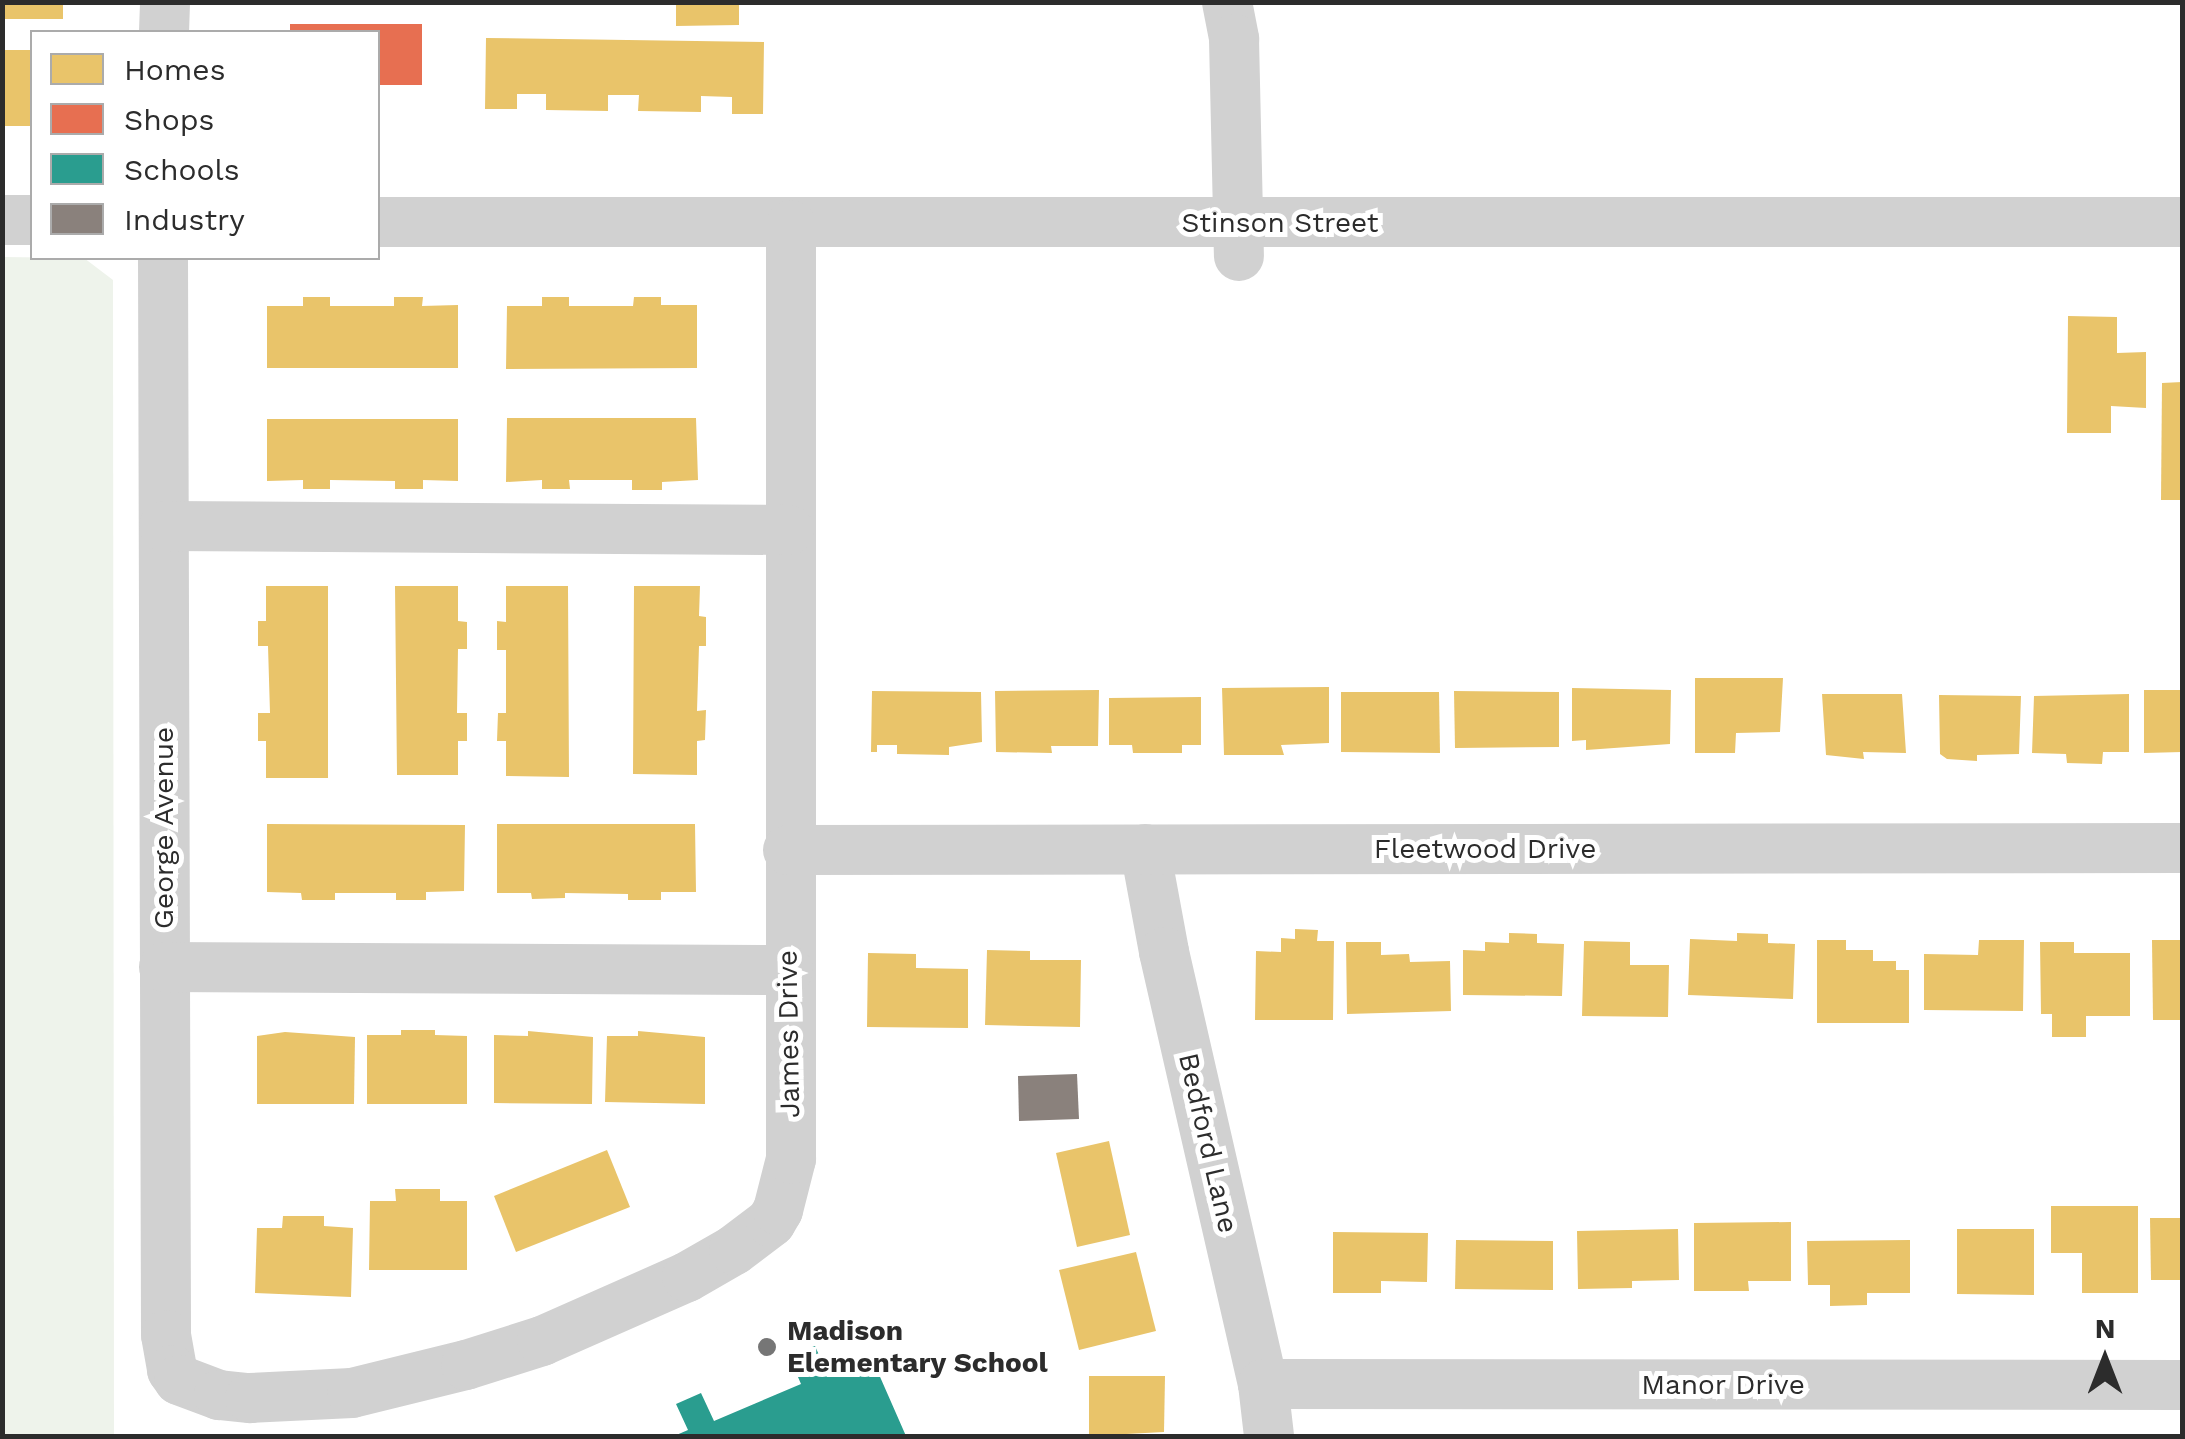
<!DOCTYPE html>
<html>
<head>
<meta charset="utf-8">
<style>
  body { margin:0 }
  #map { position:relative; width:2185px; height:1439px; overflow:hidden; background:#fff; font-family:"Work Sans",sans-serif }
  div>[style] { position:absolute }
  [style*='--x'] { left:calc(var(--x)*1px); top:calc(var(--y)*1px); width:calc(var(--w)*1px); rotate:calc(var(--a)*1deg) }
  .green>* { inset:0; background:#eef3eb }
  .homes>* { inset:0; background:#e9c46a }
  .shops>* { inset:0; background:#e76f51 }
  .schools>* { inset:0; background:#2a9d8f }
  .industry>* { inset:0; background:#8a817c }
  .street>* { height:50px; margin:-25px; padding:0 25px; transform-origin:25px; border-radius:25px; background:#d1d1d1 }
  .dots>* { width:28px; height:28px; translate:-50% -50%; box-sizing:border-box; border:5px solid #fff; border-radius:50% }
  span { translate:-50% -50%; white-space:nowrap; text-align:center; line-height:1.15; -webkit-text-stroke:10px #fff; paint-order:stroke }
  .street-label { font-size:28px; color:#2c2c2c }
  .poi-label { font-size:28px; color:#2c2c2c; font-weight:700 }
  .left { translate:0 -50%; text-align:left }
  .frame { position:absolute; inset:0; border:5px solid #2c2c2c; pointer-events:none }
  .legend { position:absolute; left:30px; top:30px; width:350px; height:230px; box-sizing:border-box; background:#fff; border:2px solid #ababab; margin:0; padding:12px 18px; list-style:none; font-size:30px; color:#2c2c2c }
  .legend li { display:flex; align-items:center; gap:20px; height:50px }
  .legend b { width:50px; border:2px solid #ababab }
  .north { position:absolute; left:2055px; top:1309px; width:100px; height:100px; -webkit-text-stroke:8px #fff; paint-order:stroke; rotate:0deg; font-size:28px; font-weight:700; line-height:40px; text-align:center; color:#2c2c2c }
  .north::after { content:''; display:block; margin:auto; width:35px; height:45px; background:#2c2c2c; clip-path:polygon(50% 0,100% 100%,50% 72%,0 100%) }
</style>
</head>
<body>
<div id="map">
  <div class="green">
    <i style="clip-path:polygon(3px 257px,84px 258px,113px 280px,114px 1436px,3px 1436px)"></i>
  </div>
  <div class="homes">
    <i style="clip-path:polygon(3px 2px,63px 2px,63px 19px,3px 19px)"></i>
    <i style="clip-path:polygon(676px 2px,739px 2px,739px 25px,676px 26px)"></i>
    <i style="clip-path:polygon(486px 38px,764px 42px,763px 114px,732px 114px,732px 97px,701px 96px,701px 112px,638px 111px,639px 95px,608px 95px,608px 111px,546px 110px,546px 94px,517px 94px,517px 109px,485px 109px)"></i>
    <i style="clip-path:polygon(2px 50px,32px 50px,32px 126px,2px 126px)"></i>
    <i style="clip-path:polygon(303px 297px,330px 297px,330px 306px,394px 306px,394px 297px,423px 297px,422px 306px,458px 305px,458px 368px,267px 368px,267px 306px,303px 306px)"></i>
    <i style="clip-path:polygon(542px 297px,569px 297px,569px 306px,633px 306px,634px 297px,661px 297px,661px 305px,697px 305px,697px 368px,506px 369px,507px 306px,542px 306px)"></i>
    <i style="clip-path:polygon(2068px 316px,2117px 317px,2117px 353px,2146px 352px,2146px 408px,2111px 406px,2111px 433px,2067px 433px)"></i>
    <i style="clip-path:polygon(2182px 382px,2182px 500px,2161px 500px,2162px 383px)"></i>
    <i style="clip-path:polygon(507px 418px,696px 418px,698px 480px,662px 482px,662px 490px,632px 490px,632px 480px,569px 480px,570px 489px,542px 489px,542px 480px,506px 482px)"></i>
    <i style="clip-path:polygon(267px 419px,458px 419px,458px 481px,423px 480px,423px 489px,395px 489px,395px 481px,330px 480px,330px 489px,303px 489px,303px 480px,267px 481px)"></i>
    <i style="clip-path:polygon(266px 586px,328px 586px,328px 778px,266px 778px,266px 741px,258px 741px,258px 713px,270px 713px,268px 646px,258px 646px,258px 621px,266px 621px)"></i>
    <i style="clip-path:polygon(395px 586px,458px 586px,458px 621px,467px 622px,467px 649px,458px 649px,457px 713px,467px 713px,467px 741px,458px 741px,458px 775px,397px 775px)"></i>
    <i style="clip-path:polygon(506px 586px,568px 586px,569px 777px,506px 776px,506px 741px,497px 741px,498px 713px,506px 713px,506px 650px,497px 650px,497px 621px,506px 622px)"></i>
    <i style="clip-path:polygon(634px 586px,700px 586px,699px 616px,706px 617px,706px 646px,699px 646px,697px 711px,706px 710px,705px 740px,697px 741px,697px 775px,633px 774px)"></i>
    <i style="clip-path:polygon(1695px 678px,1783px 678px,1780px 732px,1736px 733px,1735px 753px,1695px 753px)"></i>
    <i style="clip-path:polygon(1329px 687px,1329px 743px,1281px 745px,1284px 755px,1224px 755px,1222px 688px)"></i>
    <i style="clip-path:polygon(1572px 688px,1671px 690px,1670px 744px,1586px 750px,1586px 740px,1572px 741px)"></i>
    <i style="clip-path:polygon(1099px 690px,1098px 746px,1051px 746px,1052px 753px,996px 752px,995px 691px)"></i>
    <i style="clip-path:polygon(2144px 690px,2182px 690px,2182px 752px,2144px 753px)"></i>
    <i style="clip-path:polygon(872px 691px,981px 692px,982px 742px,949px 747px,949px 755px,897px 754px,897px 745px,877px 745px,877px 752px,871px 752px)"></i>
    <i style="clip-path:polygon(1454px 691px,1559px 692px,1559px 747px,1455px 748px)"></i>
    <i style="clip-path:polygon(1341px 692px,1439px 692px,1440px 753px,1341px 752px)"></i>
    <i style="clip-path:polygon(1822px 694px,1902px 694px,1906px 753px,1863px 752px,1864px 759px,1826px 755px)"></i>
    <i style="clip-path:polygon(2129px 694px,2129px 752px,2103px 752px,2102px 764px,2067px 763px,2066px 754px,2032px 753px,2034px 696px)"></i>
    <i style="clip-path:polygon(1939px 695px,2021px 696px,2019px 754px,1977px 755px,1977px 761px,1947px 759px,1940px 754px)"></i>
    <i style="clip-path:polygon(1201px 697px,1201px 745px,1182px 745px,1182px 753px,1133px 753px,1132px 745px,1109px 745px,1109px 698px)"></i>
    <i style="clip-path:polygon(267px 824px,465px 825px,464px 891px,426px 892px,426px 900px,396px 900px,396px 893px,335px 893px,335px 900px,302px 900px,301px 893px,267px 892px)"></i>
    <i style="clip-path:polygon(497px 824px,695px 824px,696px 892px,661px 892px,661px 900px,628px 900px,628px 894px,565px 893px,565px 898px,532px 899px,531px 893px,497px 893px)"></i>
    <i style="clip-path:polygon(1295px 929px,1318px 930px,1317px 941px,1334px 941px,1333px 1020px,1255px 1020px,1256px 951px,1281px 952px,1281px 938px,1295px 939px)"></i>
    <i style="clip-path:polygon(1509px 933px,1537px 934px,1537px 943px,1564px 944px,1562px 996px,1463px 995px,1463px 950px,1485px 951px,1485px 942px,1509px 943px)"></i>
    <i style="clip-path:polygon(1737px 933px,1768px 934px,1768px 943px,1795px 944px,1793px 999px,1688px 995px,1690px 939px,1737px 941px)"></i>
    <i style="clip-path:polygon(1817px 940px,1846px 940px,1846px 950px,1873px 950px,1873px 961px,1896px 961px,1896px 970px,1909px 970px,1909px 1023px,1817px 1023px)"></i>
    <i style="clip-path:polygon(1979px 940px,2024px 940px,2023px 1011px,1924px 1010px,1924px 954px,1978px 955px)"></i>
    <i style="clip-path:polygon(2152px 940px,2182px 940px,2182px 1020px,2153px 1020px)"></i>
    <i style="clip-path:polygon(1584px 941px,1630px 942px,1630px 965px,1669px 965px,1668px 1017px,1582px 1016px)"></i>
    <i style="clip-path:polygon(1346px 942px,1381px 942px,1381px 955px,1409px 954px,1410px 962px,1450px 961px,1451px 1011px,1347px 1014px)"></i>
    <i style="clip-path:polygon(2040px 942px,2074px 942px,2074px 953px,2130px 953px,2130px 1016px,2086px 1016px,2086px 1037px,2052px 1037px,2052px 1014px,2041px 1014px)"></i>
    <i style="clip-path:polygon(987px 950px,1030px 951px,1030px 960px,1081px 960px,1080px 1027px,985px 1025px)"></i>
    <i style="clip-path:polygon(868px 953px,916px 954px,916px 968px,968px 969px,968px 1028px,867px 1027px)"></i>
    <i style="clip-path:polygon(401px 1030px,435px 1030px,435px 1035px,467px 1036px,467px 1104px,367px 1104px,367px 1035px,401px 1035px)"></i>
    <i style="clip-path:polygon(528px 1031px,593px 1037px,592px 1104px,494px 1103px,494px 1035px,528px 1036px)"></i>
    <i style="clip-path:polygon(638px 1031px,705px 1037px,705px 1104px,605px 1102px,607px 1036px,638px 1036px)"></i>
    <i style="clip-path:polygon(285px 1032px,355px 1037px,354px 1104px,257px 1104px,257px 1036px)"></i>
    <i style="clip-path:polygon(1109px 1141px,1130px 1235px,1077px 1247px,1056px 1153px)"></i>
    <i style="clip-path:polygon(607px 1150px,630px 1207px,516px 1252px,494px 1196px)"></i>
    <i style="clip-path:polygon(395px 1189px,440px 1189px,440px 1201px,467px 1201px,467px 1270px,369px 1270px,370px 1201px,396px 1201px)"></i>
    <i style="clip-path:polygon(2051px 1206px,2138px 1206px,2138px 1293px,2082px 1293px,2082px 1253px,2051px 1253px)"></i>
    <i style="clip-path:polygon(283px 1216px,324px 1216px,324px 1226px,353px 1228px,351px 1297px,255px 1293px,257px 1228px,282px 1228px)"></i>
    <i style="clip-path:polygon(2150px 1218px,2182px 1218px,2182px 1280px,2151px 1280px)"></i>
    <i style="clip-path:polygon(1791px 1222px,1791px 1281px,1748px 1281px,1749px 1291px,1694px 1291px,1694px 1223px)"></i>
    <i style="clip-path:polygon(1678px 1229px,1679px 1280px,1632px 1281px,1632px 1288px,1578px 1289px,1577px 1231px)"></i>
    <i style="clip-path:polygon(1957px 1229px,2034px 1229px,2034px 1295px,1957px 1294px)"></i>
    <i style="clip-path:polygon(1333px 1232px,1428px 1233px,1427px 1282px,1381px 1281px,1381px 1293px,1333px 1293px)"></i>
    <i style="clip-path:polygon(1456px 1240px,1553px 1241px,1553px 1290px,1455px 1289px)"></i>
    <i style="clip-path:polygon(1910px 1240px,1910px 1293px,1867px 1293px,1867px 1305px,1830px 1306px,1830px 1285px,1808px 1285px,1807px 1241px)"></i>
    <i style="clip-path:polygon(1136px 1252px,1156px 1331px,1079px 1350px,1059px 1270px)"></i>
    <i style="clip-path:polygon(1089px 1376px,1165px 1376px,1164px 1432px,1089px 1436px)"></i>
  </div>
  <div class="shops">
    <i style="clip-path:polygon(290px 24px,422px 24px,422px 85px,378px 85px,378px 32px,290px 32px)"></i>
  </div>
  <div class="schools">
    <i style="clip-path:polygon(815px 1346px,827px 1373px,870px 1354px,906px 1436px,674px 1436px,688px 1430px,676px 1404px,701px 1393px,714px 1421px,801px 1384px,789px 1356px)"></i>
  </div>
  <div class="industry">
    <i style="clip-path:polygon(1077px 1074px,1079px 1119px,1019px 1121px,1018px 1076px)"></i>
  </div>
  <div class="street">
    <i style="--x:1227;--y:2;--w:38;--a:79"></i>
    <i style="--x:1234;--y:39;--w:217;--a:88.7"></i>
    <i style="--x:164;--y:32;--w:30;--a:-88"></i>
    <i style="--x:2;--y:220;--w:30;--a:0"></i>
    <i style="--x:378;--y:222;--w:1804;--a:0"></i>
    <i style="--x:163;--y:258;--w:1077;--a:89.84"></i>
    <i style="--x:166;--y:1335;--w:36;--a:80"></i>
    <i style="--x:172;--y:1370;--w:12;--a:55"></i>
    <i style="--x:179;--y:1380;--w:43;--a:20.6"></i>
    <i style="--x:219;--y:1395;--w:31;--a:6"></i>
    <i style="--x:250;--y:1398;--w:102;--a:-2.8"></i>
    <i style="--x:352;--y:1393;--w:117;--a:-13.8"></i>
    <i style="--x:466;--y:1365;--w:80;--a:-17.5"></i>
    <i style="--x:542;--y:1341;--w:158;--a:-23.8"></i>
    <i style="--x:687;--y:1277;--w:54;--a:-29.9"></i>
    <i style="--x:734;--y:1250;--w:46;--a:-37.1"></i>
    <i style="--x:771;--y:1222;--w:14;--a:-60"></i>
    <i style="--x:778;--y:1210;--w:53;--a:-75.7"></i>
    <i style="--x:791;--y:1159;--w:934;--a:-90"></i>
    <i style="--x:164;--y:526;--w:625;--a:0.37"></i>
    <i style="--x:1145;--y:849;--w:105;--a:79.5"></i>
    <i style="--x:1164;--y:952;--w:443;--a:77.1"></i>
    <i style="--x:1263;--y:1384;--w:52;--a:83.4"></i>
    <i style="--x:788;--y:850;--w:1394;--a:-0.08"></i>
    <i style="--x:164;--y:967;--w:624;--a:0.28"></i>
    <i style="--x:1263;--y:1384;--w:919;--a:0.06"></i>
  </div>
  <div class="dots">
    <i style="left:767px;top:1347px;background:#767676"></i>
  </div>
  <div class="street-label">
    <span style="left:1280px;top:223px">Stinson Street</span>
    <span style="left:164px;top:828px;rotate:-90deg">George Avenue</span>
    <span style="left:1485px;top:849px">Fleetwood Drive</span>
    <span style="left:789px;top:1034px;rotate:-91deg">James Drive</span>
    <span style="left:1208px;top:1143px;rotate:77deg">Bedford Lane</span>
    <span style="left:1723px;top:1385px">Manor Drive</span>
  </div>
  <div class="poi-label">
    <span class="left" style="left:787px;top:1347px">Madison<br>Elementary School</span>
  </div>
  <div class="frame"></div>
  <ul class="legend">
  <li><b style="height:28px;background:#e9c46a"></b>Homes</li>
  <li><b style="height:28px;background:#e76f51"></b>Shops</li>
  <li><b style="height:28px;background:#2a9d8f"></b>Schools</li>
  <li><b style="height:28px;background:#8a817c"></b>Industry</li>
  </ul>
  <div class="north">N</div>
</div>
</body>
</html>
